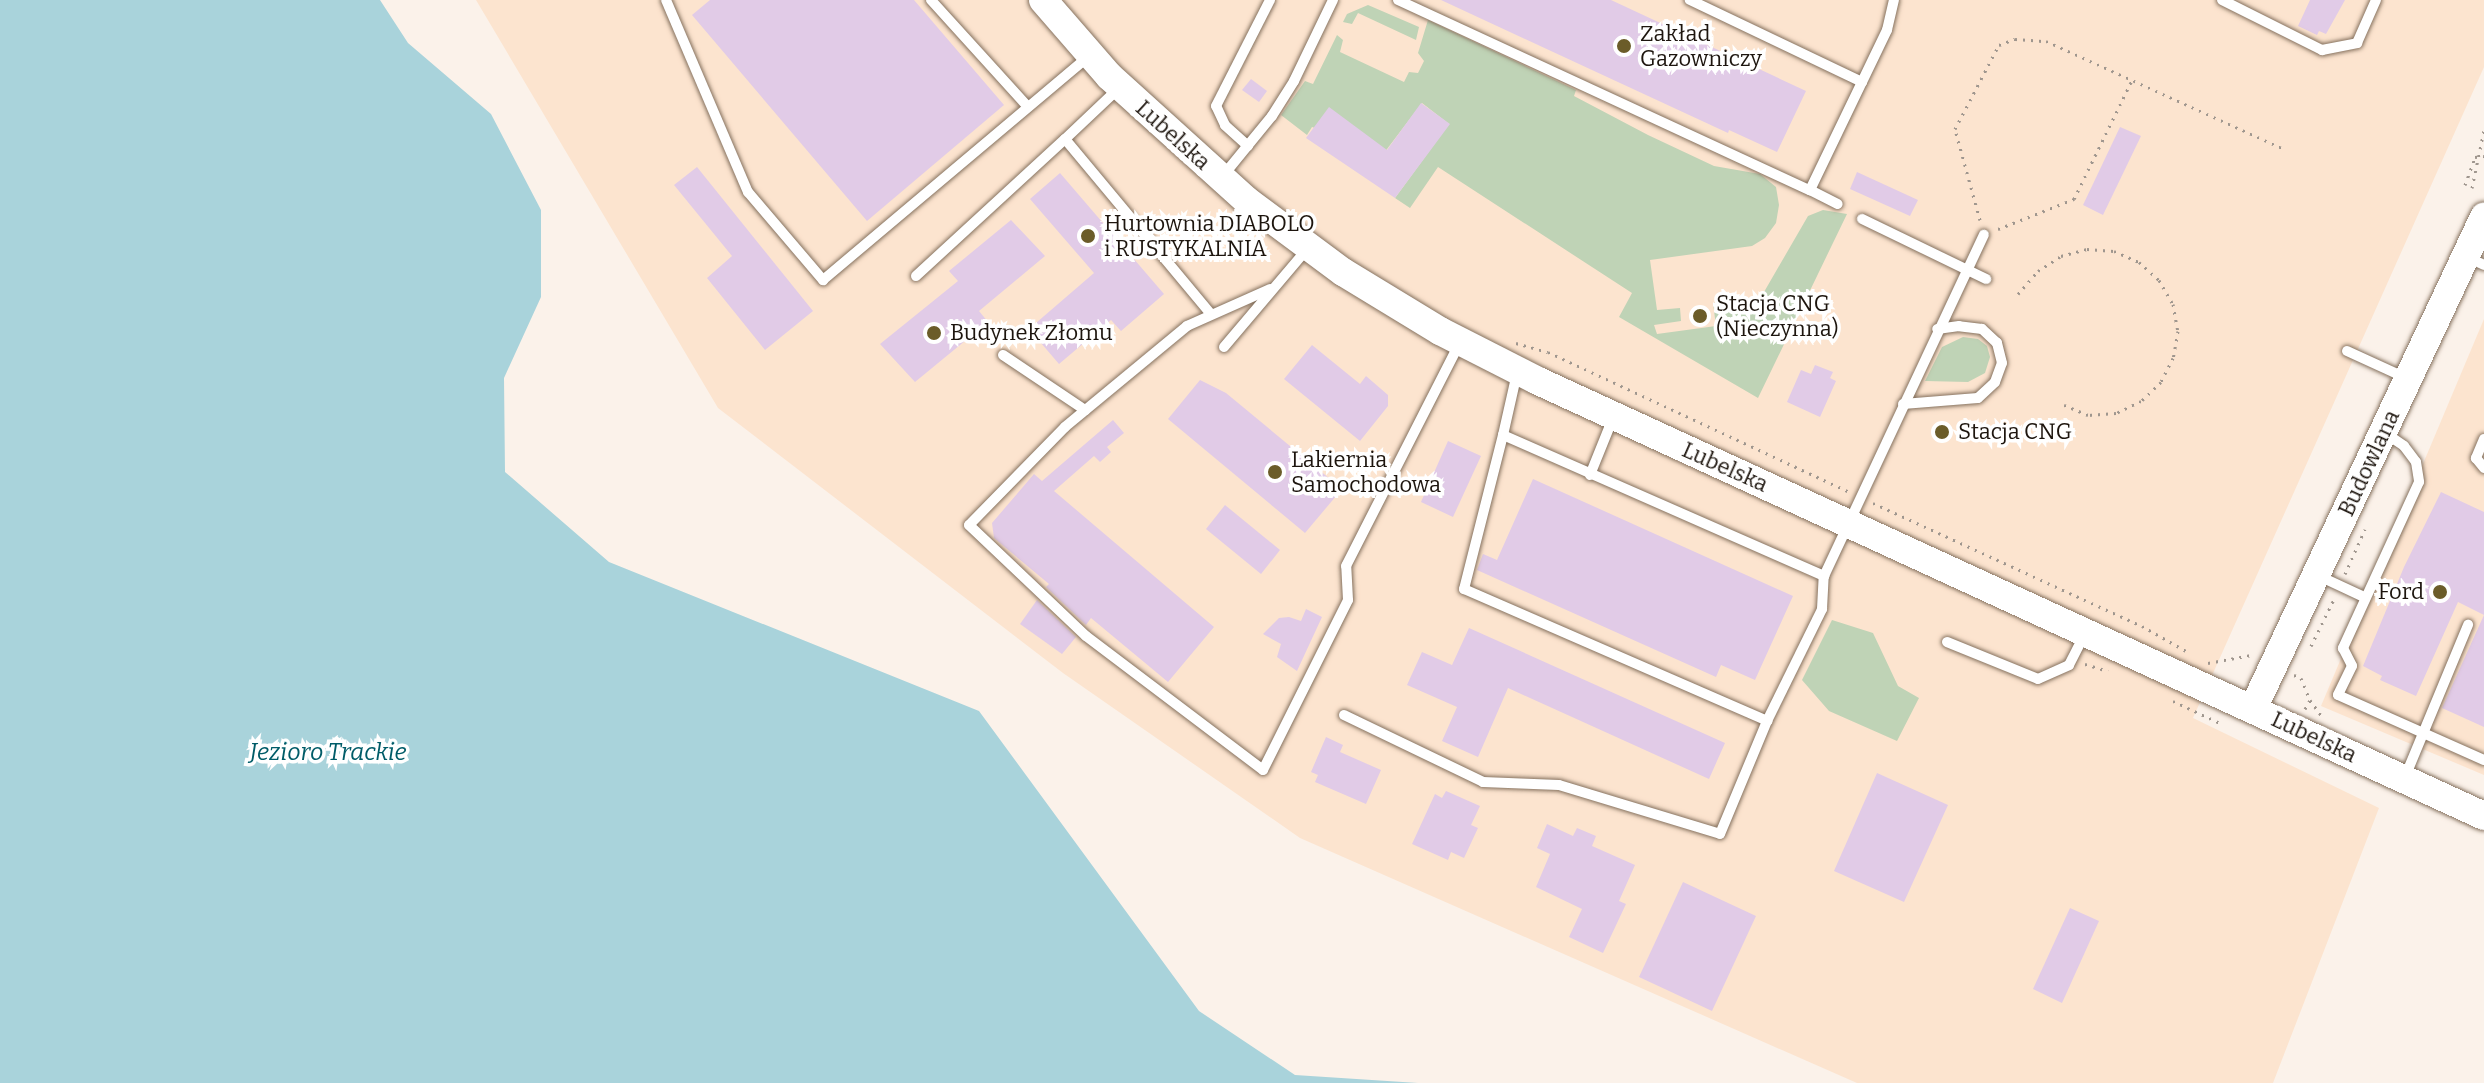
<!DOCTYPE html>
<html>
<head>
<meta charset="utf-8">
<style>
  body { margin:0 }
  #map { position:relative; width:2484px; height:1083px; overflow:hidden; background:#fbf2ea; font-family:Bitter,serif }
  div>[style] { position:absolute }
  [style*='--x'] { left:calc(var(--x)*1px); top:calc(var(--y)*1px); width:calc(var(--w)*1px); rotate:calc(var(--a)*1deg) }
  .built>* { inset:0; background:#fce4cf }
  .green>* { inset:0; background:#bfd3b6 }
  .water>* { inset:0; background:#a9d3db }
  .building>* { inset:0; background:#e1cbe7 }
  .path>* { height:3px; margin-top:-1.5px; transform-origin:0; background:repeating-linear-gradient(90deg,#9f968e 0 2px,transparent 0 8px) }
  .roads { filter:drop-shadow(0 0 2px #85715e) drop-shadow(0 0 2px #85715e) }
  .lane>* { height:10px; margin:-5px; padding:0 5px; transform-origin:5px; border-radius:5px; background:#fff }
  .secondary>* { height:28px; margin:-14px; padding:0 14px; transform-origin:14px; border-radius:14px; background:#fff }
  .dots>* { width:22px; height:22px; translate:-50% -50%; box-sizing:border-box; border:4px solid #fff; border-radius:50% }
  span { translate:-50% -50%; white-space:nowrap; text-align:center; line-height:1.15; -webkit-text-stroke:7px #fff; paint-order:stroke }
  .poi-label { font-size:22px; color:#1d150e }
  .left { translate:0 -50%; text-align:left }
  .right { translate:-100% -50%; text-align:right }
  .street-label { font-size:22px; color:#1d150e }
  .water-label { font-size:24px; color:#005c68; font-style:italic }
</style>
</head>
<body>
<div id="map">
  <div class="built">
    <i style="clip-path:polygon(476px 0,2484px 0,2484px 67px,2193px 718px,2379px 808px,2273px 1083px,1857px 1083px,1300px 838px,1063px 673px,718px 408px)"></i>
    <i style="clip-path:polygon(2484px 319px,2484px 775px,2321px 706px)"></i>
  </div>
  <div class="green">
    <i style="clip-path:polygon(1368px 5px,1419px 27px,1416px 40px,1358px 13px,1352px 24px,1343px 22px,1347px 14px)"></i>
    <i style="clip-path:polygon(1428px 20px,1576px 90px,1574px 96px,1648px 135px,1714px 166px,1760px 174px,1776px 187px,1779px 205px,1776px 223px,1765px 238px,1752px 246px,1650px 260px,1657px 310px,1680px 308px,1681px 321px,1654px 325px,1657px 334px,1716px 326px,1713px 303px,1752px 299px,1764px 292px,1808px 216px,1823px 210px,1847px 214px,1758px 398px,1619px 317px,1632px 293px,1438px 167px,1410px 208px,1395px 198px,1449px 124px,1422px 103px,1384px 153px,1312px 127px,1307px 135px,1281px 115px,1305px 81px,1313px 84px,1337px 35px,1343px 40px,1340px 52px,1404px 82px,1409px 72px,1418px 73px,1424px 61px,1418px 53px)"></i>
    <i style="clip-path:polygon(1963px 337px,1978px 339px,1987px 346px,1990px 357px,1985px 373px,1968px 382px,1925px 381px,1942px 347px)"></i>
    <i style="clip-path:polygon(1832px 620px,1873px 633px,1898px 686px,1919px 698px,1897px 741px,1829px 711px,1802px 680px)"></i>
  </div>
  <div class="water">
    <i style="clip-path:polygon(0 0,380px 0,408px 43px,491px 114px,541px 210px,541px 297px,504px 378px,505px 472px,609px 562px,979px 711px,1199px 1011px,1295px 1075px,1418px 1083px,0 1083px)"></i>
  </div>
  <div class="building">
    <i style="clip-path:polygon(710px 0,914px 0,1004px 105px,867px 221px,692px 15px)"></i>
    <i style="clip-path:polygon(1441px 0,1611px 0,1806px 91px,1777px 152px,1729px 130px,1728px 133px)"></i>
    <i style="clip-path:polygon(2310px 0,2345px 0,2326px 34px,2319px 31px,2317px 35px,2298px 26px)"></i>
    <i style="clip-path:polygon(1251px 79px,1267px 91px,1259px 102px,1242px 90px)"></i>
    <i style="clip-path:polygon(1421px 103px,1450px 124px,1395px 198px,1306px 138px,1329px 107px,1387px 150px)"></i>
    <i style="clip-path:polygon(2120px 127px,2141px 136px,2103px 215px,2083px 205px)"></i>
    <i style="clip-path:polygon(697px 167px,813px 311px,765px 350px,707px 278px,732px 256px,674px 185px)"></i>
    <i style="clip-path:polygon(1857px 172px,1918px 200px,1910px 216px,1850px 189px)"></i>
    <i style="clip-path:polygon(1060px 173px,1164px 294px,1121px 331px,1111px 320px,1059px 364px,1029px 329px,1094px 273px,1030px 199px)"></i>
    <i style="clip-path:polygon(1011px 220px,1045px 256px,979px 311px,988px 322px,915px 382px,880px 344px,958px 281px,949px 271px)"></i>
    <i style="clip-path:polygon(1312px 345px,1360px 384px,1366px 376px,1388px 395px,1388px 406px,1360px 441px,1284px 379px)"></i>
    <i style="clip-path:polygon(1815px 365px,1833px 372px,1830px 378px,1836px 381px,1820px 417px,1787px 402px,1801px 370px,1811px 374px)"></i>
    <i style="clip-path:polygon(1200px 380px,1226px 393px,1342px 489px,1305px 533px,1168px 419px)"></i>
    <i style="clip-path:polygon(1113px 420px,1124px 433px,1107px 447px,1111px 452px,1100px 462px,1094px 456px,1054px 491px,1214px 627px,1168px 682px,1091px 618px,1086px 625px,1046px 587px,1049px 584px,994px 538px,992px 523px,1034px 474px,1042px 481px)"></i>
    <i style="clip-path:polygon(1448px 441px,1481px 456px,1453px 517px,1421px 502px)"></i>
    <i style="clip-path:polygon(1533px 479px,1793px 596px,1755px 680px,1721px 665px,1716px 677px,1477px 570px,1483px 554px,1497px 560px)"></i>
    <i style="clip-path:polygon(2441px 492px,2484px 512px,2484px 727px,2442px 708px,2484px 615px,2458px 602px,2416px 696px,2380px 680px,2382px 676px,2363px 666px,2404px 567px)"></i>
    <i style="clip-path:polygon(1225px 505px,1280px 550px,1261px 574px,1206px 529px)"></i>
    <i style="clip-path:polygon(1037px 600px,1076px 637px,1062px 654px,1020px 624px)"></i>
    <i style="clip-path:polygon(1306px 609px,1322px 617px,1297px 671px,1277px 657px,1281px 644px,1263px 634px,1279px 618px,1289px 617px,1301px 621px)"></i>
    <i style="clip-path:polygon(1469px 628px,1725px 743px,1709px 779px,1508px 688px,1478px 757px,1442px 741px,1457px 707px,1407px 685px,1422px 652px,1452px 665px)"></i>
    <i style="clip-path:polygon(1326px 737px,1343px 745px,1340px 752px,1381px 770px,1366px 804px,1315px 782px,1318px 775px,1311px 772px)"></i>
    <i style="clip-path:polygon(1877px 773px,1948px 805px,1904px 902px,1834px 871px)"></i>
    <i style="clip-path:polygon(1446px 791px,1480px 806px,1471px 825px,1478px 828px,1464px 858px,1451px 852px,1448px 860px,1412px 844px,1435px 794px,1442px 798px)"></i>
    <i style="clip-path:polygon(1547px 824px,1573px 836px,1577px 828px,1596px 836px,1592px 846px,1635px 865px,1619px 901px,1626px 904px,1603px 953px,1569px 937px,1582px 909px,1536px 887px,1550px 854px,1537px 848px)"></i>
    <i style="clip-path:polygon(1683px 882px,1756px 916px,1712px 1011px,1639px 977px)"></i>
    <i style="clip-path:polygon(2070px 908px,2099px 921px,2062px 1003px,2033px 989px)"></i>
  </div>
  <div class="path">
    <i style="--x:2465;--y:185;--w:30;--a:-70"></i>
    <i style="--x:2475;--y:157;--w:9;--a:-6"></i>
    <i style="--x:2472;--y:188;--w:59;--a:-78.3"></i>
    <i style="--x:1980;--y:220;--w:94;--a:-105.4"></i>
    <i style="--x:1955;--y:129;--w:95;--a:-62.4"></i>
    <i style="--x:1999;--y:45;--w:17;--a:-21"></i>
    <i style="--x:2015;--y:39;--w:31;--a:4"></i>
    <i style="--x:2046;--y:41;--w:259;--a:24.4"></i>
    <i style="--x:1998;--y:229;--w:82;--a:-21.5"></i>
    <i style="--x:2074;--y:199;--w:132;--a:-64"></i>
    <i style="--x:2018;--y:294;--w:30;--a:-49"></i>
    <i style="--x:2038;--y:271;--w:27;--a:-33"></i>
    <i style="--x:2061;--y:256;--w:27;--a:-15"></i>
    <i style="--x:2087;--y:249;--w:27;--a:4"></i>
    <i style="--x:2114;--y:251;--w:27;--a:24"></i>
    <i style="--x:2139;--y:262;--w:27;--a:42"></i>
    <i style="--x:2159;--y:280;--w:28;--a:60"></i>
    <i style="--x:2173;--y:304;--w:27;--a:80"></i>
    <i style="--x:2178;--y:331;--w:27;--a:100"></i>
    <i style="--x:2173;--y:358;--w:27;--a:117"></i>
    <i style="--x:2161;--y:382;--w:28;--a:136"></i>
    <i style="--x:2141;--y:401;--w:28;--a:154"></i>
    <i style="--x:2116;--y:413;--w:28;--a:176"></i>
    <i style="--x:2088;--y:415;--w:26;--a:-157"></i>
    <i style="--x:1516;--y:343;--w:33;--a:16"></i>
    <i style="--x:1548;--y:352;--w:331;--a:24.9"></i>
    <i style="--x:1873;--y:503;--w:296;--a:24.6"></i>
    <i style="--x:2142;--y:626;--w:53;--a:29.5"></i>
    <i style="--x:2345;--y:574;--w:49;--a:-66"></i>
    <i style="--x:2311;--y:646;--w:52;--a:-63.9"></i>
    <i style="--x:2208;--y:663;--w:44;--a:-10.5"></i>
    <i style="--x:2085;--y:664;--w:24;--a:17"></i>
    <i style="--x:2294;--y:675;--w:8;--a:23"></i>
    <i style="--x:2301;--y:678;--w:24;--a:68"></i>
    <i style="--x:2173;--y:701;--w:52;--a:25.1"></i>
    <i style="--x:2305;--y:709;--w:10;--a:-61"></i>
    <i style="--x:2310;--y:700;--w:19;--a:54"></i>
  </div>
  <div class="roads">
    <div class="lane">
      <i style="--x:666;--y:0;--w:209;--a:66.9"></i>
      <i style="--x:748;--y:192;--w:116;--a:49.6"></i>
      <i style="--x:823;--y:280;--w:346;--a:-40.1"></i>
      <i style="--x:931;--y:0;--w:144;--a:47.8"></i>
      <i style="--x:1398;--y:0;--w:454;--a:24.8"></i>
      <i style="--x:1810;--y:190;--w:120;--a:-64.3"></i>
      <i style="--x:1862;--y:82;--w:191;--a:-154.5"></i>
      <i style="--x:2222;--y:0;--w:112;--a:26.6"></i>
      <i style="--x:2322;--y:50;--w:36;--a:-11"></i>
      <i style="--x:2357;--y:43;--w:47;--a:-66.2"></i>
      <i style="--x:1862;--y:82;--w:58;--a:-64.3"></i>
      <i style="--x:1887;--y:30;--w:31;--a:-77"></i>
      <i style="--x:1119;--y:88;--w:74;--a:136.6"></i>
      <i style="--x:1065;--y:139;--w:228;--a:50.2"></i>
      <i style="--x:1248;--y:146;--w:31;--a:-138"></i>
      <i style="--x:1225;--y:125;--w:21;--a:-115"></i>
      <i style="--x:1216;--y:106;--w:119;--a:-63"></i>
      <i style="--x:1222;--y:177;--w:79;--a:-50.7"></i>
      <i style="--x:1272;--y:116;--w:41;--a:-57.8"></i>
      <i style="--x:1294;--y:81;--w:90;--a:-64.3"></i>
      <i style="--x:1810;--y:190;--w:31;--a:27"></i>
      <i style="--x:1862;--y:219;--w:138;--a:25.8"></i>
      <i style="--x:2467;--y:257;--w:19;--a:25"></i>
      <i style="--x:916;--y:276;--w:202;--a:-42.6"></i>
      <i style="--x:1270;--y:289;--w:91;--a:156"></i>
      <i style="--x:1187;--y:326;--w:158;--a:140.4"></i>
      <i style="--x:1065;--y:427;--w:137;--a:134.4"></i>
      <i style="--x:969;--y:525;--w:161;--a:43.5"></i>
      <i style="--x:1086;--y:636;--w:222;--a:37.1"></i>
      <i style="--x:1263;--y:770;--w:190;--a:-63.4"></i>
      <i style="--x:1348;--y:600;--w:34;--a:-93"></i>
      <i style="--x:1346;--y:566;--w:251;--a:-63"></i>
      <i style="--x:1224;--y:347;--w:128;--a:-49.7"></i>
      <i style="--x:2347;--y:351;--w:65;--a:24.6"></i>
      <i style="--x:1003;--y:355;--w:99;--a:33.9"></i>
      <i style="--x:1517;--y:373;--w:64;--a:102.7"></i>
      <i style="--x:1503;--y:435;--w:351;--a:23.7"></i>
      <i style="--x:1903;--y:404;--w:75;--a:-4.6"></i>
      <i style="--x:1978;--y:398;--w:23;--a:-43"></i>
      <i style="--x:1995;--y:382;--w:20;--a:-70"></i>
      <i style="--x:2002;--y:363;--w:21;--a:-104"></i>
      <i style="--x:1997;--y:343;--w:21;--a:-137"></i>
      <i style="--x:1982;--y:329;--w:23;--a:-173"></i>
      <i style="--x:1959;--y:326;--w:22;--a:172"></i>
      <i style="--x:2385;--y:433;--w:23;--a:34"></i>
      <i style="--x:2404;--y:446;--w:20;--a:53"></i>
      <i style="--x:2416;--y:462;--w:20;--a:81"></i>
      <i style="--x:2419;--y:482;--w:183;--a:114.6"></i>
      <i style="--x:2343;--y:648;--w:20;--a:63"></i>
      <i style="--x:2352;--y:666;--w:32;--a:116"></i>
      <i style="--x:2338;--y:695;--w:160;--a:24"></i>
      <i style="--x:1503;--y:435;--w:159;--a:104.2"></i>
      <i style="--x:1464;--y:589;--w:331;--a:23.5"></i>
      <i style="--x:2484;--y:439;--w:21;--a:113"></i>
      <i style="--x:2476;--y:458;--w:13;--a:51"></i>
      <i style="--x:1590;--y:475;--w:61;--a:-68"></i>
      <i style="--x:2319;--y:576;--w:50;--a:25"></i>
      <i style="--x:1947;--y:642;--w:98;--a:22.1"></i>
      <i style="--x:2038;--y:679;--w:34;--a:-24"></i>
      <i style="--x:2069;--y:665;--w:35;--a:-63"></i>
      <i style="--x:1344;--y:715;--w:154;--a:25.7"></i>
      <i style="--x:1483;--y:782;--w:76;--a:2.3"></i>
      <i style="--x:1559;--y:785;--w:168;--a:16.9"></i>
      <i style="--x:1720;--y:834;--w:122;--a:-67.4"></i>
      <i style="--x:1767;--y:721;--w:125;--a:-63.8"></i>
      <i style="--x:1822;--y:609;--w:33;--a:-87"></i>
      <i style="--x:1824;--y:576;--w:377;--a:-64.9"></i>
      <i style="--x:2405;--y:777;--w:165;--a:-67.5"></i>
    </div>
    <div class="secondary">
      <i style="--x:1043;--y:0;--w:101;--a:49"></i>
      <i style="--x:1109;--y:76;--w:185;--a:42.1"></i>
      <i style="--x:1246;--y:200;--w:121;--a:36.6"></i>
      <i style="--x:1343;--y:272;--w:114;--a:31.3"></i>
      <i style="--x:1440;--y:331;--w:108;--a:27"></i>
      <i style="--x:1536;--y:380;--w:1043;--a:24.7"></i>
      <i style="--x:2253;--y:709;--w:544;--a:-64.85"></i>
    </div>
  </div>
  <div class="dots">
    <i style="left:1624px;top:46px;background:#6b5c29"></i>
    <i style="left:1088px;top:236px;background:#6b5c29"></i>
    <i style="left:1700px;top:316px;background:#6b5c29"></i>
    <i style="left:934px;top:333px;background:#6b5c29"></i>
    <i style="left:1942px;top:432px;background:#6b5c29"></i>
    <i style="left:1275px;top:472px;background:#6b5c29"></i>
    <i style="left:2440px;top:592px;background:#6b5c29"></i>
  </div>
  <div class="poi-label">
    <span class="left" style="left:1640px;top:46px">Zakład<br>Gazowniczy</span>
    <span class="left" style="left:1104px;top:236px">Hurtownia DIABOLO<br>i RUSTYKALNIA</span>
    <span class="left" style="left:1716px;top:316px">Stacja CNG<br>(Nieczynna)</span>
    <span class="left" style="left:950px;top:333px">Budynek Złomu</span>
    <span class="left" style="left:1958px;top:432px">Stacja CNG</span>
    <span class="left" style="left:1291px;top:472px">Lakiernia<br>Samochodowa</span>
    <span class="right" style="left:2424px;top:592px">Ford</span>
  </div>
  <div class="street-label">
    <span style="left:1173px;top:135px;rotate:42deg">Lubelska</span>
    <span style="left:2369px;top:463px;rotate:-65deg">Budowlana</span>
    <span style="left:1725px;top:467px;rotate:24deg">Lubelska</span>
    <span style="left:2314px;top:737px;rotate:25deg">Lubelska</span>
  </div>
  <div class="water-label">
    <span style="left:328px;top:753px">Jezioro Trackie</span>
  </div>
</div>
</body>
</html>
